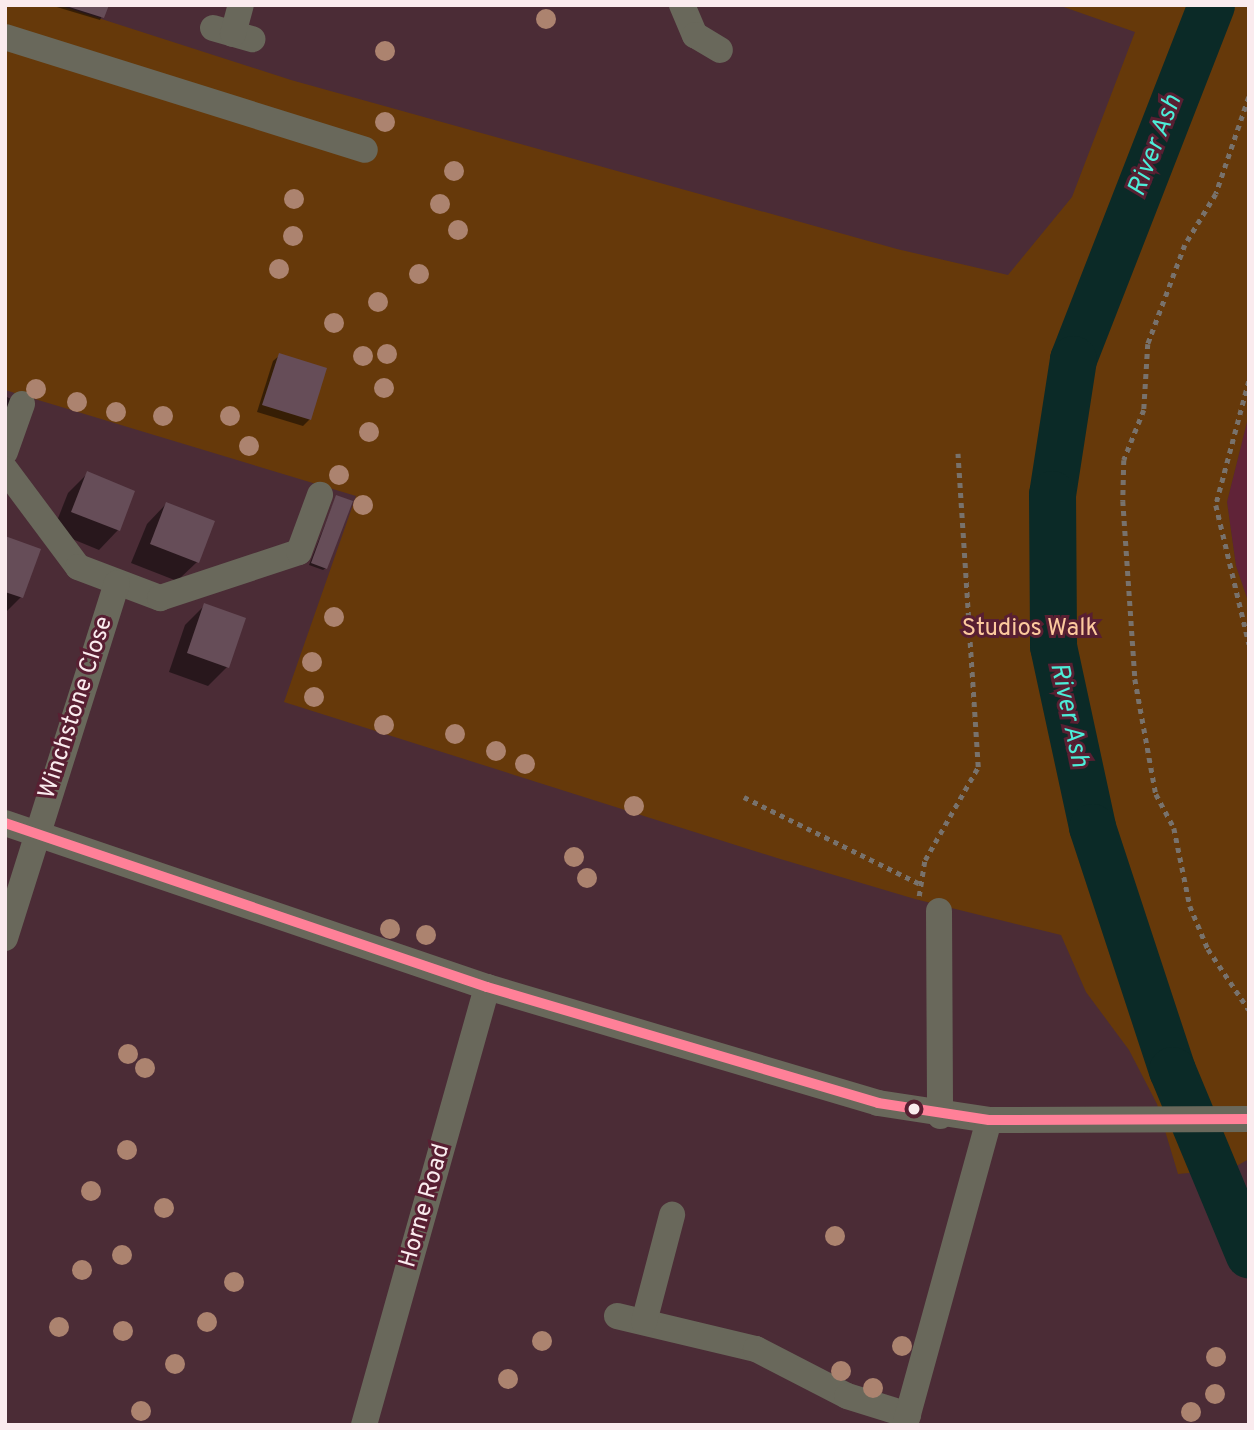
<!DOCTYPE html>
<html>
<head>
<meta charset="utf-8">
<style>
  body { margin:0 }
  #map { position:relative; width:1254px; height:1430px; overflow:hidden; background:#4b2c36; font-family:Overpass,sans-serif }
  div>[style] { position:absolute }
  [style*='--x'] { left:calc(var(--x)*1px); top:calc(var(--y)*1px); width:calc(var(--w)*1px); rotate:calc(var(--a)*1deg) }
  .built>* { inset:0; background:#602338 }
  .green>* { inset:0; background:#66390a }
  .shadow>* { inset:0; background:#0007 }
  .river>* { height:47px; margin:-23.5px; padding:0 23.5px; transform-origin:23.5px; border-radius:23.5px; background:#0b2a27 }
  .building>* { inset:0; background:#664d58 }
  .path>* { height:4.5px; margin-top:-2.25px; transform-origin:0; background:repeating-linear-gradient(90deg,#78726c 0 5px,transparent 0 10px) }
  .minor>* { height:26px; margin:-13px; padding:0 13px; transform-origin:13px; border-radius:13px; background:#69685b }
  .bus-1>* { height:10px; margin:-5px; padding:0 5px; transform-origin:5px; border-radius:5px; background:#ff8098 }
  .trees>* { width:20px; height:20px; margin:-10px; border-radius:50%; background:#ac836f }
  .dots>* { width:19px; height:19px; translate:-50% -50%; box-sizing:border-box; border:4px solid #581f32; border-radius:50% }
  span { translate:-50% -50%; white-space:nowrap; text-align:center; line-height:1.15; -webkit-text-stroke:6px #581f32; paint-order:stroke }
  .park-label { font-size:24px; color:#fcca9e }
  .street-label { font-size:24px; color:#faebee }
  .water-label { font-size:26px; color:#4dedd8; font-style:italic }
  .frame { position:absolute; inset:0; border:7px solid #faebee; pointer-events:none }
</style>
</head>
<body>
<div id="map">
  <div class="built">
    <i style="clip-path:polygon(1249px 414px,1249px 604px,1236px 566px,1227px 502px)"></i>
  </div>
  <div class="green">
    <i style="clip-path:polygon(5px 5px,58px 5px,291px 80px,897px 249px,1008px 275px,1072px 197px,1135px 32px,1058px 5px,1249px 5px,1249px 414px,1227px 502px,1236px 566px,1249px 604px,1249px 1159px,1231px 1169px,1178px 1174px,1157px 1104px,1129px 1050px,1086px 992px,1061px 935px,915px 899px,777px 858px,284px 702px,356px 496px,5px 390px)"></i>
  </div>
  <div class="shadow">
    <i style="clip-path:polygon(50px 5px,107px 5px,100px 20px)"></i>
    <i style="clip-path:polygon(280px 355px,310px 419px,303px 426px,257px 412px,273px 361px)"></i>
    <i style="clip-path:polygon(5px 396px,11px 399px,5px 414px)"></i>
    <i style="clip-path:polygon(87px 474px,118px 530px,99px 550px,53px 531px,68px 493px)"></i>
    <i style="clip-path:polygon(336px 497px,326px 568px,323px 570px,309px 565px)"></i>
    <i style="clip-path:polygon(166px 504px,197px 562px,177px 581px,131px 563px,147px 524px)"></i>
    <i style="clip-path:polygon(5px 537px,21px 597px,5px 613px)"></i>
    <i style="clip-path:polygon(205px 605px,227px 667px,208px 686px,169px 672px,185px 625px)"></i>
  </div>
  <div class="river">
    <i style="--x:1211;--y:5;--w:380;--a:111.3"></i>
    <i style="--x:1073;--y:359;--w:137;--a:98.8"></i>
    <i style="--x:1052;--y:494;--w:152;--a:89.6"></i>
    <i style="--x:1053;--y:646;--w:185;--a:77.8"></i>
    <i style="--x:1092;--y:827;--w:256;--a:71.8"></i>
    <i style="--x:1172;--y:1070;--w:200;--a:67.4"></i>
  </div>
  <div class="building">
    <i style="clip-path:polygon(63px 5px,109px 5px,104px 18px)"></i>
    <i style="clip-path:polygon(279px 353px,327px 368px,311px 420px,262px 405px)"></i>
    <i style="clip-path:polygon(87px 471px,135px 491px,120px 531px,71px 512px)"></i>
    <i style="clip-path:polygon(336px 495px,353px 501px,327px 569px,311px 563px)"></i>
    <i style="clip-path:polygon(166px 502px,215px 521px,199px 563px,150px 544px)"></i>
    <i style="clip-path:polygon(5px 536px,41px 549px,23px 598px,5px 592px)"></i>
    <i style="clip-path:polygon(204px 603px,246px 618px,229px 668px,187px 653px)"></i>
  </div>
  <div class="path">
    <i style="--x:1249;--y:97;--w:102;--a:108.8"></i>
    <i style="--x:1216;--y:194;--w:60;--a:121.3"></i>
    <i style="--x:1185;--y:245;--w:106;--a:110.5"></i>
    <i style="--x:1148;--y:344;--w:66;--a:93.5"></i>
    <i style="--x:1144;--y:410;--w:54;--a:111.8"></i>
    <i style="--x:1124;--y:460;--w:41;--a:91.4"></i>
    <i style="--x:1123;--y:501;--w:178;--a:86.1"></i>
    <i style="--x:1135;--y:679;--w:117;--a:79.7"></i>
    <i style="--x:1156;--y:794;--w:38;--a:62"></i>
    <i style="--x:1174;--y:828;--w:80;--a:78.4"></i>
    <i style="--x:1190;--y:906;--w:47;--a:67.3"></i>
    <i style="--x:1208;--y:949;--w:73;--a:56.1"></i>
    <i style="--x:1249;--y:381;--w:128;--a:104.9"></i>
    <i style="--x:1216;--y:505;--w:143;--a:76.6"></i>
    <i style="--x:744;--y:797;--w:196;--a:26.3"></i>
    <i style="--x:919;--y:896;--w:36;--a:-81"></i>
    <i style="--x:925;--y:860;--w:107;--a:-60.3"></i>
    <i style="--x:978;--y:767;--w:314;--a:-93.7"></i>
  </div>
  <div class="minor">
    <i style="--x:682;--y:5;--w:33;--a:67"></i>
    <i style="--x:695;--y:35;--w:29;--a:31"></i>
    <i style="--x:213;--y:28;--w:41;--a:15.8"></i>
    <i style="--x:233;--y:34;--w:30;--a:-75"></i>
    <i style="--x:5;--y:37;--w:377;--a:17.4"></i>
    <i style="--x:5;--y:452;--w:51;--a:-70.5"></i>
    <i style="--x:5;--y:469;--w:122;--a:53.3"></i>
    <i style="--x:78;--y:567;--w:88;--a:20.7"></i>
    <i style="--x:160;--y:598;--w:146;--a:-18.3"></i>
    <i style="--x:299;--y:552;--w:61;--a:-69.8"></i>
    <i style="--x:5;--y:823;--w:509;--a:18.79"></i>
    <i style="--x:487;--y:987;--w:408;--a:16.5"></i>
    <i style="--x:878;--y:1103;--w:112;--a:8.7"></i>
    <i style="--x:989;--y:1120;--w:260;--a:-0.2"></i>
    <i style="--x:939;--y:911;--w:205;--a:89.7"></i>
    <i style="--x:5;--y:938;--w:372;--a:-72.5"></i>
    <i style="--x:617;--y:1316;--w:143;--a:13.4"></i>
    <i style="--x:756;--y:1349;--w:102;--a:27.3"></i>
    <i style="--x:847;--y:1396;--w:64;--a:17.3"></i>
    <i style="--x:644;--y:1322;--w:111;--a:-75.3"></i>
    <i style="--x:364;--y:1425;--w:455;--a:-74.3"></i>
    <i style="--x:905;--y:1425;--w:316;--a:-74.6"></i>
  </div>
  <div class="bus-1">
    <i style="--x:5;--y:823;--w:509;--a:18.79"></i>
    <i style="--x:487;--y:987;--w:408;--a:16.5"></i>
    <i style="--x:878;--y:1103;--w:112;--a:8.7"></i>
    <i style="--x:989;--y:1120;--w:260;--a:-0.2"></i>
  </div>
  <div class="trees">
    <i style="left:546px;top:19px"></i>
    <i style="left:385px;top:51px"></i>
    <i style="left:385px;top:122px"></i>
    <i style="left:454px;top:171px"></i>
    <i style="left:294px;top:199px"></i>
    <i style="left:440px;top:204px"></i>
    <i style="left:458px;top:230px"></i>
    <i style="left:293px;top:236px"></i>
    <i style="left:279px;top:269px"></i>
    <i style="left:419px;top:274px"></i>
    <i style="left:378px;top:302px"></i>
    <i style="left:334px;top:323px"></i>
    <i style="left:387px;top:354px"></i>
    <i style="left:363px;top:356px"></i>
    <i style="left:384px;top:388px"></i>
    <i style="left:36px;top:389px"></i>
    <i style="left:77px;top:402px"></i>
    <i style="left:116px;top:412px"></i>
    <i style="left:163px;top:416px"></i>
    <i style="left:230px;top:416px"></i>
    <i style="left:369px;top:432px"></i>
    <i style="left:249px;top:446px"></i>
    <i style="left:339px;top:475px"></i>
    <i style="left:363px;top:505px"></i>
    <i style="left:334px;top:617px"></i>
    <i style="left:312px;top:662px"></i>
    <i style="left:314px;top:697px"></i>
    <i style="left:384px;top:725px"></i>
    <i style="left:455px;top:734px"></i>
    <i style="left:496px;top:751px"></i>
    <i style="left:525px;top:764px"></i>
    <i style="left:634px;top:806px"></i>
    <i style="left:574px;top:857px"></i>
    <i style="left:587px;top:878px"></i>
    <i style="left:390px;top:929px"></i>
    <i style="left:426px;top:935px"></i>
    <i style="left:128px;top:1054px"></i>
    <i style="left:145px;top:1068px"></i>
    <i style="left:127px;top:1150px"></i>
    <i style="left:91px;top:1191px"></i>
    <i style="left:164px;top:1208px"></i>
    <i style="left:835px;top:1236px"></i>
    <i style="left:122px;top:1255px"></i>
    <i style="left:82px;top:1270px"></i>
    <i style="left:234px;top:1282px"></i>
    <i style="left:207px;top:1322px"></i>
    <i style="left:59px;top:1327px"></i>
    <i style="left:123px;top:1331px"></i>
    <i style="left:542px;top:1341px"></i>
    <i style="left:902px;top:1346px"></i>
    <i style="left:1216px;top:1357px"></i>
    <i style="left:175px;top:1364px"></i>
    <i style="left:841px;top:1371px"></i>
    <i style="left:508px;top:1379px"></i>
    <i style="left:873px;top:1388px"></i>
    <i style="left:1215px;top:1394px"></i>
    <i style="left:141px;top:1411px"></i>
    <i style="left:1191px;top:1412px"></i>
  </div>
  <div class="dots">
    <i style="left:914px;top:1109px;background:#faebee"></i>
  </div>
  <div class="park-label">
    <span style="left:1030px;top:630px">Studios Walk</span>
  </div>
  <div class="street-label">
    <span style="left:77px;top:708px;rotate:-72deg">Winchstone Close</span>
    <span style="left:426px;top:1206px;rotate:-74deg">Horne Road</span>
  </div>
  <div class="water-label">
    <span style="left:1156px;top:146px;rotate:-69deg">River Ash</span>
    <span style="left:1068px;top:715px;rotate:78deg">River Ash</span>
  </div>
  <div class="frame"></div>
</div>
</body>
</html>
